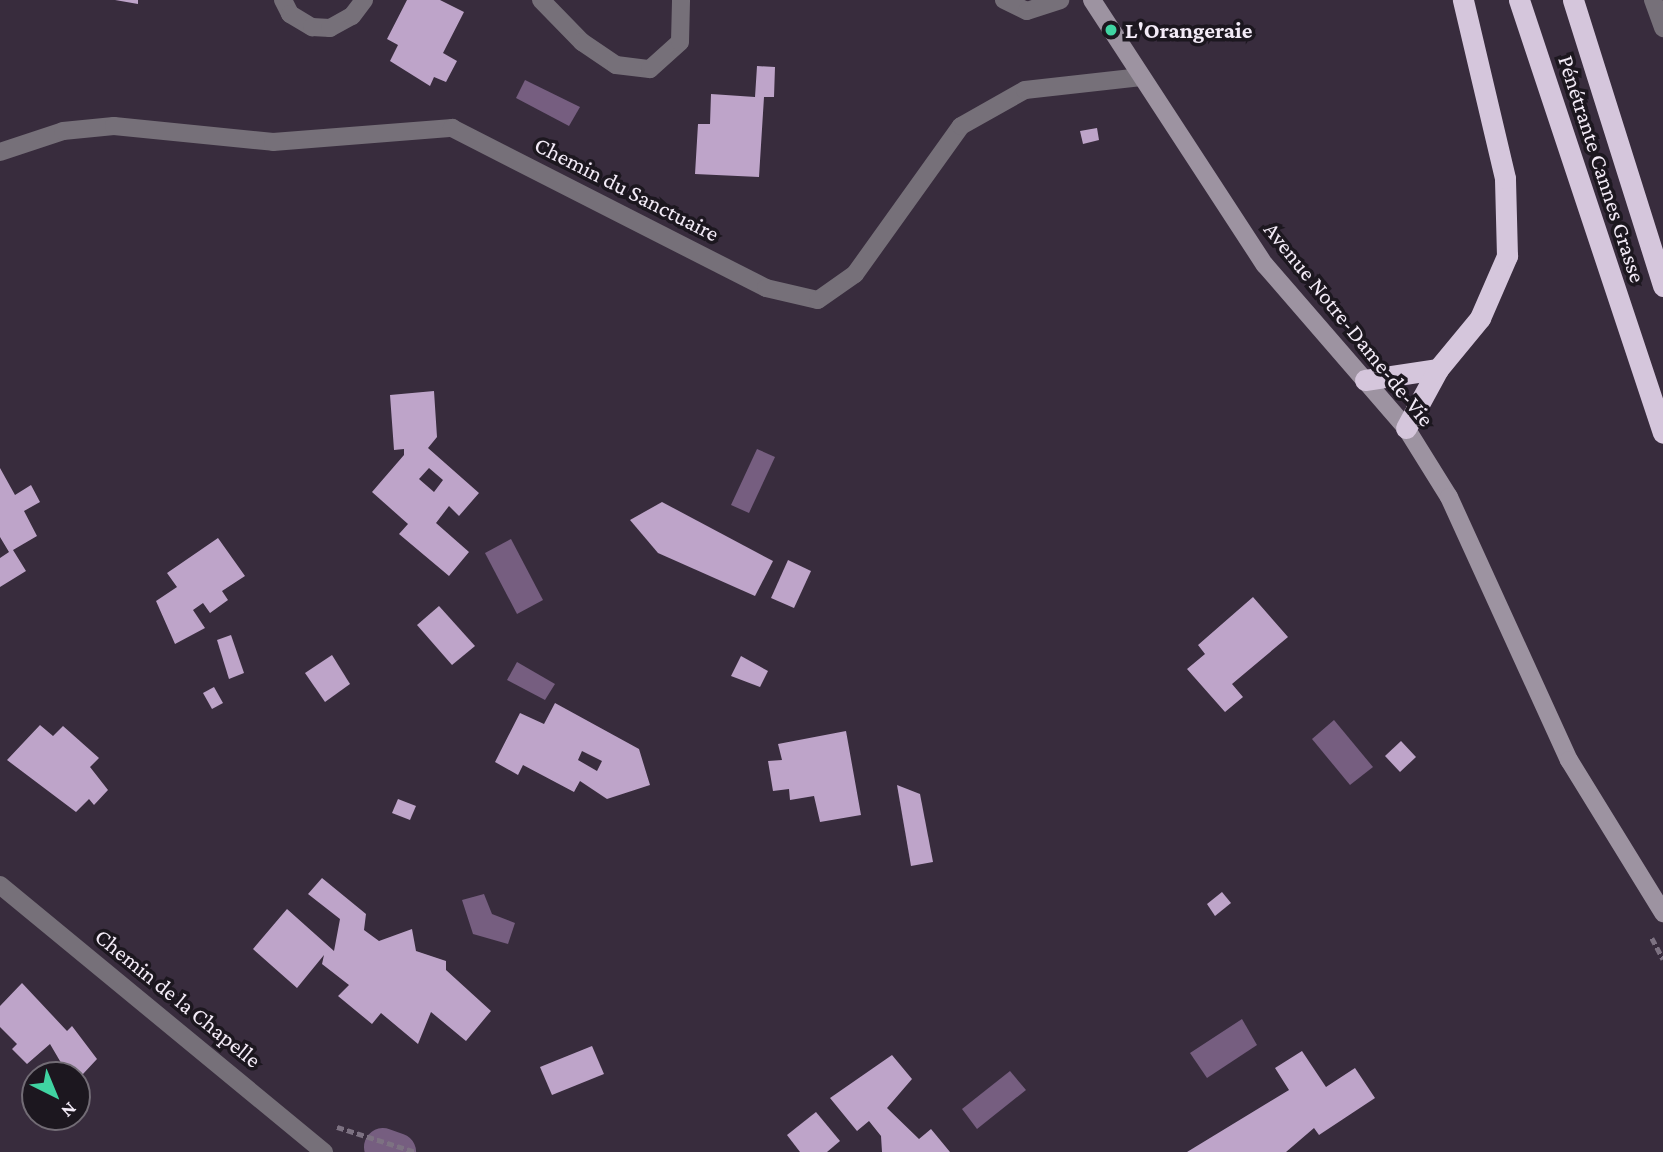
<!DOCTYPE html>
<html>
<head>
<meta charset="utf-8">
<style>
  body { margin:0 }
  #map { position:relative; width:1663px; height:1152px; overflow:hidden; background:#382c3d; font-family:"Crimson Pro",serif }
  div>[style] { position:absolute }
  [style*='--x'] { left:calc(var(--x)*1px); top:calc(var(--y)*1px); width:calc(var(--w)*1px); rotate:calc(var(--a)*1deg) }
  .water>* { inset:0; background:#765e80 }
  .canal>* { height:38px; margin:-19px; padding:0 19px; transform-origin:19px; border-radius:19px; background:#765e80 }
  .building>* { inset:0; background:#bea4c9 }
  .path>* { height:4.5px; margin-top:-2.25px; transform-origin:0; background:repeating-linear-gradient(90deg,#7d7282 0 7px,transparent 0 10.5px) }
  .lane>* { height:18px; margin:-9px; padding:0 9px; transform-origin:9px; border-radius:9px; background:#767079 }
  .street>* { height:18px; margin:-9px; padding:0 9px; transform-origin:9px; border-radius:9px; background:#767079 }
  .secondary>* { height:18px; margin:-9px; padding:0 9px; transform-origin:9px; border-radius:9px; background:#9d93a1 }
  .highway>* { height:21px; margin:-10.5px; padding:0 10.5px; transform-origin:10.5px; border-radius:10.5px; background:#d5c6dc }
  .dots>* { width:19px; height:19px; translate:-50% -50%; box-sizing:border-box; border:4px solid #1c171f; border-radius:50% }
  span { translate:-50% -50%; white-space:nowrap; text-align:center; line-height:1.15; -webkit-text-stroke:7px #1c171f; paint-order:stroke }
  .poi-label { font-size:23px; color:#f3ebf7; font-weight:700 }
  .left { translate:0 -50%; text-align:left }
  .street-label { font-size:23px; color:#f3ebf7 }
  .north { position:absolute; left:21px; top:1061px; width:70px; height:70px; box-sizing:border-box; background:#1c171f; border:2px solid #726c75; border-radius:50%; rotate:137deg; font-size:19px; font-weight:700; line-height:28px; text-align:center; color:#f3ebf7 }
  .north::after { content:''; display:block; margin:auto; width:24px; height:32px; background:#40d4a2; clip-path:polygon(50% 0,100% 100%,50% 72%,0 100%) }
</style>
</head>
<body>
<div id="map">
  <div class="water">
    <i style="clip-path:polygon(525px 80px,580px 107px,569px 126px,516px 98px)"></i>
    <i style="clip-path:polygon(757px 449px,775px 457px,749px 513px,731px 505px)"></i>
    <i style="clip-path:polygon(511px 539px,543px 600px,517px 614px,485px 553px)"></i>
    <i style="clip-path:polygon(517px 662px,555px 684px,545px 700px,507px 680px)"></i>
    <i style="clip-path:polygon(1334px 720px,1373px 767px,1350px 785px,1312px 739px)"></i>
    <i style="clip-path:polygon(484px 894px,492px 914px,515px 923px,508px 944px,473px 934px,462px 900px)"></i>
    <i style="clip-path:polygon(1242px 1019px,1257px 1045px,1207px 1078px,1190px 1053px)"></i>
    <i style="clip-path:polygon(1010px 1071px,1026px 1090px,977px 1129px,962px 1109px)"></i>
  </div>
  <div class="canal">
    <i style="--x:383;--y:1147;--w:15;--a:20"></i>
  </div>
  <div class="building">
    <i style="clip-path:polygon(115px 0,138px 0,138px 4px)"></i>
    <i style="clip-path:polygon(407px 0,440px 0,464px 12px,443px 53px,457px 61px,446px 82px,434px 77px,430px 86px,390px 61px,398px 45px,387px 39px)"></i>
    <i style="clip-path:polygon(757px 66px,775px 67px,774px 97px,764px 97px,759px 177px,695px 174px,698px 124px,710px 124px,711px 94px,755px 97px)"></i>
    <i style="clip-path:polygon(1097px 128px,1099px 140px,1083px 144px,1080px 131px)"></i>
    <i style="clip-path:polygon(evenodd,434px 391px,437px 437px,428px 448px,479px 493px,459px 516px,449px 506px,436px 523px,469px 552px,449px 576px,399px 534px,408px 524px,372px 492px,404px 455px,404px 449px,394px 450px,390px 395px,434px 391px,429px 468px,443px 480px,434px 492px,419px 479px,429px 468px)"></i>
    <i style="clip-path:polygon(0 468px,15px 495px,31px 485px,40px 502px,24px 511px,37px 536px,13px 550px,26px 571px,0 587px,0 558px,9px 552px,0 537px)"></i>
    <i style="clip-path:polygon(662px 502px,773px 561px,755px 596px,658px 553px,630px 520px)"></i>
    <i style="clip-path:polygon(218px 538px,245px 576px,222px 591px,228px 600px,210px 613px,203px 603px,193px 610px,205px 628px,175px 644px,156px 601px,177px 587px,167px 573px)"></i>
    <i style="clip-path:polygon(788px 560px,811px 571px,794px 608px,771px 598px)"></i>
    <i style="clip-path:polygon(1253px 597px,1288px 637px,1232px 684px,1243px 697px,1225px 712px,1187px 669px,1205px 654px,1198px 645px)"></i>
    <i style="clip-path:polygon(439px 606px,475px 646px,452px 665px,417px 625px)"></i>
    <i style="clip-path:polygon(231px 635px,244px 673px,229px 679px,217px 640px)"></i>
    <i style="clip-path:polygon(332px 655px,350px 684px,325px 702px,305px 673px)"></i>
    <i style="clip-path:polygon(741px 656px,768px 671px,760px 687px,731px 676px)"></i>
    <i style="clip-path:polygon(214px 687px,223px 703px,212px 709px,203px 693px)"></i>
    <i style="clip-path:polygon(evenodd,555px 703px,639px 749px,650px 785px,607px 799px,580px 781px,574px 792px,523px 765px,518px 775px,495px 762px,520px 713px,544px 724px,555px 703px,582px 751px,602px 761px,597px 771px,578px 760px,582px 751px)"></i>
    <i style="clip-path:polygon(40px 725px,53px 736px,63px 726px,99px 758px,90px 767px,108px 790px,94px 805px,89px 799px,76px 812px,7px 760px)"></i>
    <i style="clip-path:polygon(846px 731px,861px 815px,820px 822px,814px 796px,790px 800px,789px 789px,773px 791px,768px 761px,782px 760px,778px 744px)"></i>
    <i style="clip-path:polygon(1401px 741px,1416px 757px,1400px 772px,1385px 756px)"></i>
    <i style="clip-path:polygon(897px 785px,920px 794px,933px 862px,911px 866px)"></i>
    <i style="clip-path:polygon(398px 799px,416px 806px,410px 820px,392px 813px)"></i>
    <i style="clip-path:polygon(322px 878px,366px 914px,364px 930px,379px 941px,412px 929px,416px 951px,446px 961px,446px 970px,491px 1011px,466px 1041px,431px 1012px,418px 1044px,381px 1013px,372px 1024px,338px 996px,349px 985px,322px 964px,324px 955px,297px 988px,253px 949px,287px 909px,334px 951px,340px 919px,308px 894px)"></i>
    <i style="clip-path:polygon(1222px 892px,1231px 903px,1215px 916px,1207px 904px)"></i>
    <i style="clip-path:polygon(22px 983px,67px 1031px,72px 1026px,97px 1059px,83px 1074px,67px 1073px,50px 1044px,27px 1064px,12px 1049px,17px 1044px,0 1027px,0 1006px)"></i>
    <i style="clip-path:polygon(592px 1046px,604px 1074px,552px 1095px,540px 1067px)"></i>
    <i style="clip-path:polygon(1302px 1051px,1326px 1087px,1355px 1068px,1375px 1098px,1319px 1135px,1314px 1128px,1286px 1152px,1187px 1152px,1289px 1090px,1275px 1068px)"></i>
    <i style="clip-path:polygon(892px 1055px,912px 1079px,887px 1108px,919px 1139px,931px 1129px,950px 1152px,882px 1152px,881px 1136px,869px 1121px,857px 1131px,830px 1098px)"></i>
    <i style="clip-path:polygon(816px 1112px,840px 1141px,827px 1152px,800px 1152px,787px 1135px)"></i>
  </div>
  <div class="path">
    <i style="--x:1652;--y:938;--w:24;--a:62"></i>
    <i style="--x:337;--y:1127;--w:83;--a:17.6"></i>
  </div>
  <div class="lane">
    <i style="--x:1653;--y:0;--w:30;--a:70"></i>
  </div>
  <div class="street">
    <i style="--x:283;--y:0;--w:16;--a:63"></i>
    <i style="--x:290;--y:14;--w:26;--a:31"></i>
    <i style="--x:312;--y:27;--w:18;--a:3"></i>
    <i style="--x:330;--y:28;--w:25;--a:-29"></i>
    <i style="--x:352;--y:16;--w:20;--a:-53"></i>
    <i style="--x:541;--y:0;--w:59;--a:45.7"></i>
    <i style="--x:582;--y:42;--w:41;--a:34.1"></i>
    <i style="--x:616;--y:65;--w:34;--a:7"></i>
    <i style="--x:650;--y:69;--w:40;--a:-42"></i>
    <i style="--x:680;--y:42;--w:42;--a:-88.6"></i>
    <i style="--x:1004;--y:0;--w:25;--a:26"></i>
    <i style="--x:1027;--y:11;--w:35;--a:-18"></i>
    <i style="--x:0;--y:152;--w:66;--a:-18.4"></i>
    <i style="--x:63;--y:131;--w:51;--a:-5.6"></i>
    <i style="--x:114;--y:126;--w:160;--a:5.7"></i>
    <i style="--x:273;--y:142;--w:180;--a:-4.5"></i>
    <i style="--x:452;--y:128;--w:352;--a:27"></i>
    <i style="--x:766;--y:288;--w:53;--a:13"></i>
    <i style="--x:818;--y:300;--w:45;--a:-35.1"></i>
    <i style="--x:855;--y:274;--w:182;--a:-54.4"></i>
    <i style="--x:961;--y:126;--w:73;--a:-29.4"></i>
    <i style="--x:1025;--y:90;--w:117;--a:-6.4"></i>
    <i style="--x:0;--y:885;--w:420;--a:39.5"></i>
  </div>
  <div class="secondary">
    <i style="--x:1092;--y:0;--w:316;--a:56.9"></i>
    <i style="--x:1265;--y:265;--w:216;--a:49.1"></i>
    <i style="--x:1406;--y:428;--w:81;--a:58.1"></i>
    <i style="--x:1449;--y:497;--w:289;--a:65.5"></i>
    <i style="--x:1569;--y:760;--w:180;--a:58.4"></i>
  </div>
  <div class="highway">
    <i style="--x:1519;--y:0;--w:456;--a:71.6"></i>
    <i style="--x:1573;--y:0;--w:300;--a:72.5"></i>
    <i style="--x:1365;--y:380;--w:74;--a:-8.6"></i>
    <i style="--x:1406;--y:428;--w:67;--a:-61.5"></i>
    <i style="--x:1438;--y:369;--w:66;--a:-50.5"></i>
    <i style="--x:1480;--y:318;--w:68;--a:-66.5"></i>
    <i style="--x:1507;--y:256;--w:78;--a:-91.5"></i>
    <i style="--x:1505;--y:178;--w:183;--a:-103.3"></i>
  </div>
  <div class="dots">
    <i style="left:1111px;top:30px;background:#40d4a2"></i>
  </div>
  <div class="poi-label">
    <span class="left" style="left:1125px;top:30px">L'Orangeraie</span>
  </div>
  <div class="street-label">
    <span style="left:1602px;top:169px;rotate:72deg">Pénétrante Cannes Grasse</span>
    <span style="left:627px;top:189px;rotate:27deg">Chemin du Sanctuaire</span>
    <span style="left:1349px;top:324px;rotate:51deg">Avenue Notre-Dame-de-Vie</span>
    <span style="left:178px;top:998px;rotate:39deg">Chemin de la Chapelle</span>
  </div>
  <div class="north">N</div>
</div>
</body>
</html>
